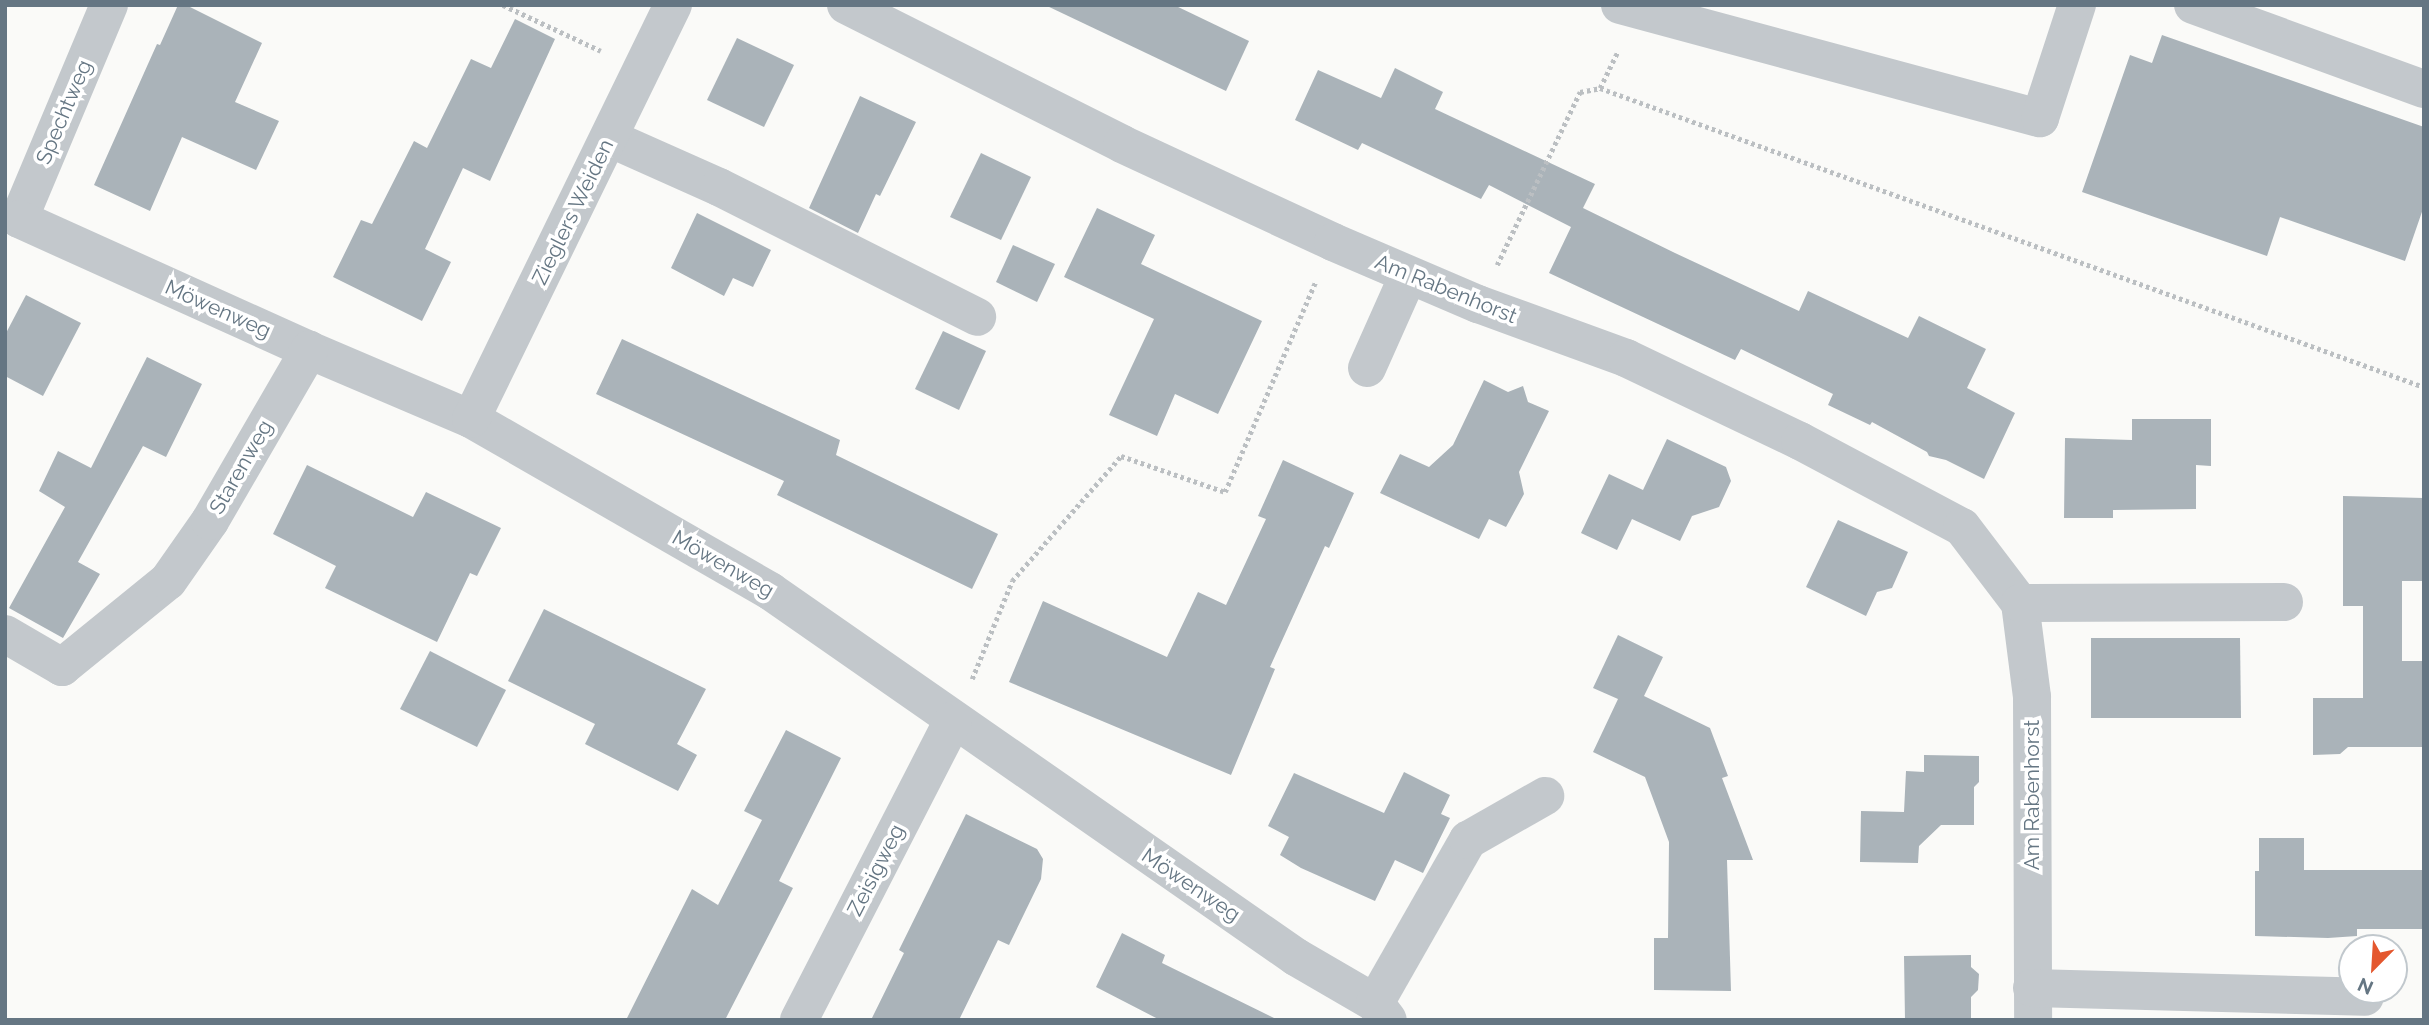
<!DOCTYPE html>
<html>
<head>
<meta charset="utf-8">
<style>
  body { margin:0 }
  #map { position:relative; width:2429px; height:1025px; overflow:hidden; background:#fafaf8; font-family:Raleway,sans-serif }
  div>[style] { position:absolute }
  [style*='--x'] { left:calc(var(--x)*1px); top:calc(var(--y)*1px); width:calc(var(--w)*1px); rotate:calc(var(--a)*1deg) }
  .building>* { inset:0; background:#aab3b9 }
  .path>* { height:4.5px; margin-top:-2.25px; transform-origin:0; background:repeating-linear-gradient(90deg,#bbbfc2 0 3.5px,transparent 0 7px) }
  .minor>* { height:38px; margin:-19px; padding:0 19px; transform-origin:19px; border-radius:19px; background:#c3c8cc }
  span { translate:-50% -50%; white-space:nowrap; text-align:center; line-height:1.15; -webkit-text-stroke:7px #fff; paint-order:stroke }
  .street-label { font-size:21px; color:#657683 }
  .frame { position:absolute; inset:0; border:7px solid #657683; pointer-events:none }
  .north { position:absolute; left:2338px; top:934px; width:70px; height:70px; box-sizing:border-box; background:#fff; border:2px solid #c1c8cd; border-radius:50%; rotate:204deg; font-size:19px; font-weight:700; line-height:28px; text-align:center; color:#657683 }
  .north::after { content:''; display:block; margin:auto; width:24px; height:32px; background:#e4572e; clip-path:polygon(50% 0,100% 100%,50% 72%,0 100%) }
</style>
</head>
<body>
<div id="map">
  <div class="building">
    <i style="clip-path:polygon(178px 5px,186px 5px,262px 43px,235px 102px,279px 121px,256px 170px,182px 137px,150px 211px,94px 185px,148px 64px,157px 44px,160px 45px)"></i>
    <i style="clip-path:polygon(1045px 5px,1174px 5px,1249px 41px,1226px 91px)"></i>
    <i style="clip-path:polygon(515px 19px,555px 39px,490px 181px,463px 168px,425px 249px,451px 262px,422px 321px,333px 277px,361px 220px,372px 224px,414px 141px,427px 148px,471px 59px,491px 68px)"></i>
    <i style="clip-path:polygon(2162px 35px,2424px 127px,2424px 206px,2405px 261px,2280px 217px,2267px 256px,2082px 192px,2130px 55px,2152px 63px)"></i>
    <i style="clip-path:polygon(737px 38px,794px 65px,764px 127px,707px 100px)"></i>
    <i style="clip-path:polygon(1395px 68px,1443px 92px,1435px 109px,1595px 184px,1583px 208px,1675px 253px,1799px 311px,1808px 291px,1908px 338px,1919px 316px,1986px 349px,1967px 388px,2015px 413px,1984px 479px,1946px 460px,1929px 456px,1927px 452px,1872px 422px,1870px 425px,1828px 405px,1833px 394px,1741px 349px,1735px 360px,1549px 273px,1571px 227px,1489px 185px,1481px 199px,1362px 143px,1358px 150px,1295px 120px,1318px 70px,1381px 98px)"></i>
    <i style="clip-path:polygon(860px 96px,916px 122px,880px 196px,876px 194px,858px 233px,809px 208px)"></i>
    <i style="clip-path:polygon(981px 153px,1031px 177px,1001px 240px,950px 217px)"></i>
    <i style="clip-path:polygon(1097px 208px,1155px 235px,1141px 264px,1262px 321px,1218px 414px,1175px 394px,1157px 436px,1109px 415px,1154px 319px,1064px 277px)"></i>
    <i style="clip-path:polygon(697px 213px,771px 250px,753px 287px,733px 278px,724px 296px,671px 268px)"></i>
    <i style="clip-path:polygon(1013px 245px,1055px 264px,1037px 302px,996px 282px)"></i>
    <i style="clip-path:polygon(26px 295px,81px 323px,43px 396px,5px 376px,5px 335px)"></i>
    <i style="clip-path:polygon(943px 331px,986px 351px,959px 410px,915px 389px)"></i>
    <i style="clip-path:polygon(622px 339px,840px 440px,836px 455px,998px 534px,972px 589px,777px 495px,784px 481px,596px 394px)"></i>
    <i style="clip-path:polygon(147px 357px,202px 384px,166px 457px,143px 446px,78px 562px,100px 574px,63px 638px,9px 608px,65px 507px,39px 491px,58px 451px,91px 468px)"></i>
    <i style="clip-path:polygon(1484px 380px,1508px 392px,1523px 386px,1528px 402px,1549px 411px,1519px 472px,1524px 494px,1506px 527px,1489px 519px,1479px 539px,1380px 493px,1400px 454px,1429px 467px,1453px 445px)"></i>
    <i style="clip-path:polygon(2132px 419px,2211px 419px,2211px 466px,2196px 465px,2196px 509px,2113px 510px,2113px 518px,2064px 518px,2065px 438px,2132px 440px)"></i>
    <i style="clip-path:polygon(1667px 439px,1726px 467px,1731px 481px,1719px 507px,1692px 516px,1680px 541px,1632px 519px,1617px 550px,1581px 533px,1609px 474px,1643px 490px)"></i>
    <i style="clip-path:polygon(1283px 460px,1354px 493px,1329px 548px,1325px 546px,1270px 667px,1275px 669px,1231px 775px,1009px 682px,1043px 601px,1167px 657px,1198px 592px,1226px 605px,1266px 519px,1258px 516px)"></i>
    <i style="clip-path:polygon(307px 465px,413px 517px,426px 492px,501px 528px,477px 576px,470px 573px,437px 642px,325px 588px,336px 566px,273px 534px)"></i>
    <i style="clip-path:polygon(2343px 496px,2424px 498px,2424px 581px,2402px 581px,2402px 661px,2424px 661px,2424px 747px,2348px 747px,2340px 754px,2313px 755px,2313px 698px,2363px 698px,2363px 606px,2343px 606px)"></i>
    <i style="clip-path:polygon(1838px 520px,1908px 552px,1892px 588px,1877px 592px,1866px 616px,1806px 587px)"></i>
    <i style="clip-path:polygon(544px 609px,706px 689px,677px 744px,697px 755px,678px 791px,585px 744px,595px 724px,508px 681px)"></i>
    <i style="clip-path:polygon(1618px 635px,1663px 657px,1644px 696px,1710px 728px,1728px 776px,1722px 778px,1753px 860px,1727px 860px,1731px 991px,1654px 990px,1654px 938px,1668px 938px,1669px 842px,1645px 777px,1593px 752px,1618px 699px,1593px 688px)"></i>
    <i style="clip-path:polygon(2091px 638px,2240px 638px,2241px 718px,2091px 718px)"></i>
    <i style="clip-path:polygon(430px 651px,506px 690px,477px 747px,400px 709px)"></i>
    <i style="clip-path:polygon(786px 730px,841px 758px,779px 881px,793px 888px,725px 1020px,626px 1020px,692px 889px,718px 905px,762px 820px,744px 811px)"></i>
    <i style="clip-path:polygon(1924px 755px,1979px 756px,1979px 782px,1974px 787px,1974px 825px,1941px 825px,1919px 846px,1918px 863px,1860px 862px,1861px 811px,1904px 812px,1906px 771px,1924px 772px)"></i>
    <i style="clip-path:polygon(1404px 772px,1450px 795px,1441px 814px,1450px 818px,1423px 873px,1395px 860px,1375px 901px,1301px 868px,1280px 855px,1289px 837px,1268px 826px,1294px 773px,1384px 813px)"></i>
    <i style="clip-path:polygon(966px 814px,1037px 849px,1043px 859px,1041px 879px,1009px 945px,998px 940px,959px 1020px,871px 1020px,904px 953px,899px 950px)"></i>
    <i style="clip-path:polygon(2259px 838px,2304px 838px,2304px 870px,2424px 870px,2424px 929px,2357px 929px,2357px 936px,2328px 938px,2255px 936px,2255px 871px,2259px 871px)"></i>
    <i style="clip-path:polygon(1122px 933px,1165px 955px,1162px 963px,1278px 1020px,1160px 1020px,1096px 987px)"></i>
    <i style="clip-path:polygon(1971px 955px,1971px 967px,1979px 974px,1978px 990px,1971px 997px,1971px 1020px,1905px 1020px,1904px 956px)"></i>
  </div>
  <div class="path">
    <i style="--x:503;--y:5;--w:108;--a:25.1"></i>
    <i style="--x:1600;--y:88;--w:41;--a:-64.1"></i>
    <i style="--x:1497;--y:265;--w:192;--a:-64.4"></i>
    <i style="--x:1580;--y:92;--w:20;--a:-11"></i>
    <i style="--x:1600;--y:88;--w:877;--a:19.94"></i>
    <i style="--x:972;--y:679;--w:106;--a:-67.8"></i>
    <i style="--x:1012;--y:581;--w:166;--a:-48.9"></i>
    <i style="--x:1121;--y:456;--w:110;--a:19.1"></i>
    <i style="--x:1225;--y:492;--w:230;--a:-66.7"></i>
  </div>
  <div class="minor">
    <i style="--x:109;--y:5;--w:232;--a:112.8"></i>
    <i style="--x:19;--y:219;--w:318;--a:24.3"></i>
    <i style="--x:309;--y:350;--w:176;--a:23.1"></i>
    <i style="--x:471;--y:419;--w:345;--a:29.9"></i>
    <i style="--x:770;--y:591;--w:641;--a:34.83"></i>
    <i style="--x:1296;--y:957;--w:91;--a:30.2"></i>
    <i style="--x:1375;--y:1003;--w:21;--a:53"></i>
    <i style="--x:846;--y:5;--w:309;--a:26.7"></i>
    <i style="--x:1122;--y:144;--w:233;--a:24.9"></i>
    <i style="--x:1333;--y:242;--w:158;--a:23.2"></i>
    <i style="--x:1478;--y:304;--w:158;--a:20"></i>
    <i style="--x:1626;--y:358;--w:193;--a:25.5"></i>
    <i style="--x:1800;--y:441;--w:183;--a:28"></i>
    <i style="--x:1962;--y:527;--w:96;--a:52.7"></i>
    <i style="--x:2020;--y:603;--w:95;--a:82.7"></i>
    <i style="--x:2032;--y:697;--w:323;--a:89.8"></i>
    <i style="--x:1620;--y:5;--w:435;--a:15.1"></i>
    <i style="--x:2040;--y:118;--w:119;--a:-71.9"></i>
    <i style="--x:2193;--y:5;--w:246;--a:20"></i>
    <i style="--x:609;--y:138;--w:120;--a:24"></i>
    <i style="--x:719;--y:187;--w:289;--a:26.7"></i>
    <i style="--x:1367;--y:368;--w:101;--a:-66"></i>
    <i style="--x:471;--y:419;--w:461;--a:-64"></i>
    <i style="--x:2020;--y:603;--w:264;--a:-0.2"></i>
    <i style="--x:5;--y:634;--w:66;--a:30.1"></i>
    <i style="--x:62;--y:667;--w:136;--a:-39.1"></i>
    <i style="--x:168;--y:581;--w:73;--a:-55"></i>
    <i style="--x:210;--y:521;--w:198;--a:-59.9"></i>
    <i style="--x:2032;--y:988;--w:333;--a:1.5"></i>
    <i style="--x:1375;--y:1003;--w:188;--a:-60.3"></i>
    <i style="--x:1468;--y:840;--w:89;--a:-29.7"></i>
    <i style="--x:799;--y:1020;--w:337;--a:-62.8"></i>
  </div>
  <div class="street-label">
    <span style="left:64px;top:112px;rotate:-67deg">Spechtweg</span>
    <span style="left:573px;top:212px;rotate:-64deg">Zieglers Weiden</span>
    <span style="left:1446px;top:289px;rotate:22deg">Am Rabenhorst</span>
    <span style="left:218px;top:309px;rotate:24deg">Möwenweg</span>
    <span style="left:241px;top:467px;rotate:-60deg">Starenweg</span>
    <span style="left:723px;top:564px;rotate:30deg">Möwenweg</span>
    <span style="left:2032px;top:795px;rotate:-90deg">Am Rabenhorst</span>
    <span style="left:876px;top:870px;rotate:-63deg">Zeisigweg</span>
    <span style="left:1191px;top:885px;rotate:34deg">Möwenweg</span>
  </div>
  <div class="frame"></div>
  <div class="north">N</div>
</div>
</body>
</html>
